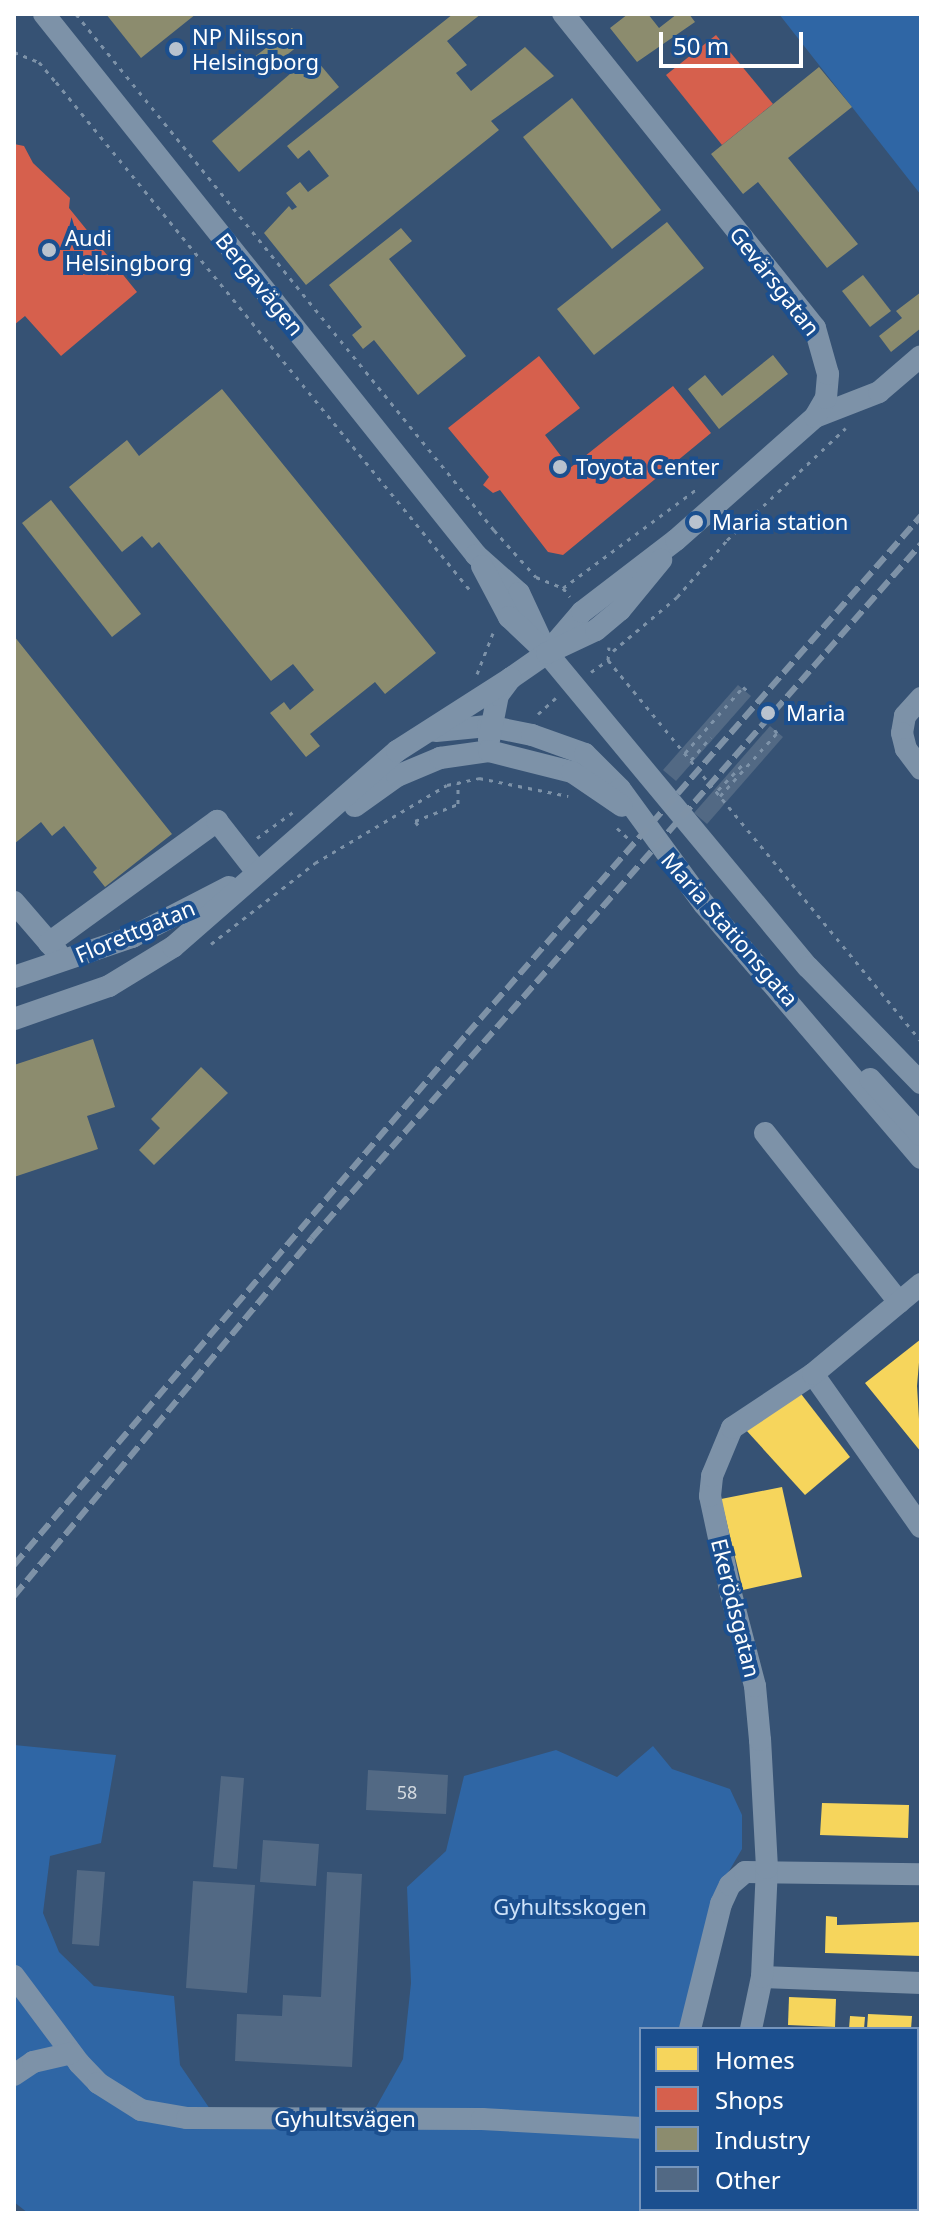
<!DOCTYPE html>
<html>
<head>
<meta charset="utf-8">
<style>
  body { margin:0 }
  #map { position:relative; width:935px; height:2227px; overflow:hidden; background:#365274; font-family:"Noto Sans",sans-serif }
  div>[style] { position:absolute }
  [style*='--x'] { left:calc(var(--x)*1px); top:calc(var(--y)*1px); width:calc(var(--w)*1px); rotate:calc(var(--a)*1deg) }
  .green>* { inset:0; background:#2f66a5 }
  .homes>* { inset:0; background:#f6d55c }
  .shops>* { inset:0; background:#d6604d }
  .industry>* { inset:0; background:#8c8c6e }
  .building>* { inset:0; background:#526984 }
  .path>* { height:3px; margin-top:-1.5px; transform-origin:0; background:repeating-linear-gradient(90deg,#7d92a8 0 4px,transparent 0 10px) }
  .minor>* { height:22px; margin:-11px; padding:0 11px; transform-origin:11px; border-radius:11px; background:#7d92a8 }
  .rail>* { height:6px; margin-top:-3px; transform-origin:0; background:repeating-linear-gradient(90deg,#7e92a7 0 14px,transparent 0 20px) }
  .dots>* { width:22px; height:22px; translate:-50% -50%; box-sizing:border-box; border:4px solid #1b4f8f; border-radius:50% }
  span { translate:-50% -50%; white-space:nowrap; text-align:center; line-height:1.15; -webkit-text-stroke:8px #1b4f8f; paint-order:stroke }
  .number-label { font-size:18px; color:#d4dae0 }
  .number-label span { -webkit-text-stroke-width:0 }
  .poi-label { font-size:22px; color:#fff }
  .left { translate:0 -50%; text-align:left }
  .street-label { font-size:22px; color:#fff }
  .park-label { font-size:22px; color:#cfe3fa }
  .frame { position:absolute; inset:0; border:16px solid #fff; pointer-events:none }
  .legend { position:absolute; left:639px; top:2027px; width:280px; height:184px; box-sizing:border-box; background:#1b4f8f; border:2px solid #7695bc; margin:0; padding:10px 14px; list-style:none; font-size:24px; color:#fff }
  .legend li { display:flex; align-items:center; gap:16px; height:40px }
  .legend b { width:40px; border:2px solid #7695bc }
  .scale { position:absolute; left:659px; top:32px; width:144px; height:36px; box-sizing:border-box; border:4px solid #fff; border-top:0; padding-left:10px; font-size:24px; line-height:28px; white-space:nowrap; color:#fff; -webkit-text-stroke:6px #1b4f8f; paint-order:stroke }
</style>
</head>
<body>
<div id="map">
  <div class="green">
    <i style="clip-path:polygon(779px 14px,921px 14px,921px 195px)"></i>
    <i style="clip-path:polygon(14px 1745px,116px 1755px,101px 1843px,50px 1856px,43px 1913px,59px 1952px,94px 1986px,174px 1996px,180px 2065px,212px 2112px,371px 2116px,403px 2059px,411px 1983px,407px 1887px,446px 1851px,464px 1776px,556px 1750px,617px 1777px,653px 1746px,672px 1769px,730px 1789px,742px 1815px,742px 1849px,712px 1900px,680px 2029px,641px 2029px,641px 2213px,28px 2213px,14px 2202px)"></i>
  </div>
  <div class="homes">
    <i style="clip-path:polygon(921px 1339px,917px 1386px,921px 1452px,865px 1383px)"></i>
    <i style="clip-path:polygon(798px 1390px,850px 1457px,805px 1495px,746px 1430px)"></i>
    <i style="clip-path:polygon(782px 1487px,802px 1577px,743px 1590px,721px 1499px)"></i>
    <i style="clip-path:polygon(822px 1803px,909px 1805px,908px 1838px,820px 1835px)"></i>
    <i style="clip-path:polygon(826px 1916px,837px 1917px,837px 1925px,921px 1922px,921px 1956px,825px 1953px)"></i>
    <i style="clip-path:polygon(789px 1997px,836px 1999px,835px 2027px,788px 2025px)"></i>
    <i style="clip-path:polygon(868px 2014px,912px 2016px,911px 2029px,867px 2029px)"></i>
    <i style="clip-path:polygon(850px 2016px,865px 2017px,864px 2029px,849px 2029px)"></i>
    <i style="clip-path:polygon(735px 2209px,796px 2209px,806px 2213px,733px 2213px)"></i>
  </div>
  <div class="shops">
    <i style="clip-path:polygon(716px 35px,773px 104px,722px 145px,666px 75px)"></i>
    <i style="clip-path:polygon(14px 144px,24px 146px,33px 163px,70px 198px,69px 208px,137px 292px,61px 356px,25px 316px,14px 325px)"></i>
    <i style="clip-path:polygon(539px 356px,580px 408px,545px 435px,570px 468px,673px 386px,711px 433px,563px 555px,548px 552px,500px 490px,493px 493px,483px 485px,489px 477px,448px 428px)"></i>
  </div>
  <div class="industry">
    <i style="clip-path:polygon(106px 14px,196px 14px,141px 58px)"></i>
    <i style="clip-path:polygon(453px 14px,481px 14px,447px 41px,467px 65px,456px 73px,471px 91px,525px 47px,554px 76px,491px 121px,499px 130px,306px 285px,264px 233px,289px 206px,292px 210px,297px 207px,286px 193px,300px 182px,308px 192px,329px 176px,309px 150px,298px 159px,287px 146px)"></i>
    <i style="clip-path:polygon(628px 14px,648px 14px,659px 28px,677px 14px,689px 14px,695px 22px,637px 62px,610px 28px)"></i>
    <i style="clip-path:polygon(292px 28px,303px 42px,259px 77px,248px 62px)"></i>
    <i style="clip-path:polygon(312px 55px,339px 87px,239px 172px,212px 141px)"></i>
    <i style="clip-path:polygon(819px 67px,852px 107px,788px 158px,858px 244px,827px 268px,758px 182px,743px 194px,711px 154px)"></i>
    <i style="clip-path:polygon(572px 98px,661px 210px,612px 249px,523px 137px)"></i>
    <i style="clip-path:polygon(667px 222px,704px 268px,594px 355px,557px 309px)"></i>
    <i style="clip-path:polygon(401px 228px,412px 241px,389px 259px,466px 356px,418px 395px,374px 340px,363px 349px,352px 335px,362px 327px,329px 285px)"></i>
    <i style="clip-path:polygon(863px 275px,891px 311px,870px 327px,842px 291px)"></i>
    <i style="clip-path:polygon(921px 292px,921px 328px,891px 352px,879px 336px,902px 318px,896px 311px)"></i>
    <i style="clip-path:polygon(773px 355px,788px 374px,719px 429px,688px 389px,705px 375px,722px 396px)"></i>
    <i style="clip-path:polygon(222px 389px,436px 653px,385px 694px,375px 682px,310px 734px,320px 746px,306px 757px,270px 713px,284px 702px,290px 710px,314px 690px,293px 664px,271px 681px,159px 542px,152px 548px,142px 536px,122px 552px,69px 487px,127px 440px,139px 456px)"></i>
    <i style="clip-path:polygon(51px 500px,141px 614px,112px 637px,22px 523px)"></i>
    <i style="clip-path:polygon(14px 636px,172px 834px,105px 887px,93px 872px,97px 868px,64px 826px,52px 836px,41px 822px,14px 844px)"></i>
    <i style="clip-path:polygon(93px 1039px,115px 1107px,87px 1116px,98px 1149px,14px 1177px,14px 1065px)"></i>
    <i style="clip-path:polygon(201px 1067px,228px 1093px,154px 1165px,139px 1150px,160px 1128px,151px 1119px)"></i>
  </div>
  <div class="building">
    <i style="clip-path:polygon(738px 685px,751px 696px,676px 781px,663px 770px)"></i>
    <i style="clip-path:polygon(770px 726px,783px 737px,707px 824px,694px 813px)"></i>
    <i style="clip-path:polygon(368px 1770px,448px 1775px,446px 1814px,366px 1810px)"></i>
    <i style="clip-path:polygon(221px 1776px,244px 1778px,237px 1869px,213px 1867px)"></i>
    <i style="clip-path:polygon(263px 1840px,319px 1844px,316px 1886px,260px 1882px)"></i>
    <i style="clip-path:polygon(77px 1870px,105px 1872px,99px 1946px,72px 1944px)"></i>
    <i style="clip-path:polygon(327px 1872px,362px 1874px,352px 2067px,235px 2061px,237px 2014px,282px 2016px,283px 1995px,321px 1997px)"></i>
    <i style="clip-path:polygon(193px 1881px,255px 1885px,247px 1993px,186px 1988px)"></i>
  </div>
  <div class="path">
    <i style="--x:76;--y:14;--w:664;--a:50.99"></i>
    <i style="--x:494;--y:530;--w:63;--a:48.2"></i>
    <i style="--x:536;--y:577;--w:29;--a:22"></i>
    <i style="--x:563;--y:588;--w:11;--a:52"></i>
    <i style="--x:14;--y:52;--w:27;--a:22"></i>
    <i style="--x:39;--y:62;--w:26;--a:50"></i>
    <i style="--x:56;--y:82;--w:654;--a:50.83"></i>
    <i style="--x:563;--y:588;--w:167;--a:-36.5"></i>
    <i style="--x:613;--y:651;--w:84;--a:-40.2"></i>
    <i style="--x:677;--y:597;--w:76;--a:-48.7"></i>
    <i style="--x:727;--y:540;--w:163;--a:-43.3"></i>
    <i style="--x:608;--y:660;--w:493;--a:50.6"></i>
    <i style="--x:591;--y:672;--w:21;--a:-35"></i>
    <i style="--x:608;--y:660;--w:13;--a:-86"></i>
    <i style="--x:477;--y:674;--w:44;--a:-68.7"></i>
    <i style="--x:538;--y:714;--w:24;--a:-42"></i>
    <i style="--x:685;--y:753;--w:88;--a:-48.7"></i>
    <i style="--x:743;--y:687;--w:9;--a:41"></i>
    <i style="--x:691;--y:760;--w:30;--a:-49"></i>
    <i style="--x:718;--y:790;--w:36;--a:-46"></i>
    <i style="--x:720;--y:796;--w:85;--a:-47.9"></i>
    <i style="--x:777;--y:733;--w:5;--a:-127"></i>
    <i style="--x:418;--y:825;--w:5;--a:-127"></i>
    <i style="--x:415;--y:821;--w:46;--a:-21.6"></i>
    <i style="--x:458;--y:804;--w:21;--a:-90"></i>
    <i style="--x:617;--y:828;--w:16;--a:43"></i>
    <i style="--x:257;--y:838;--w:44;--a:-35.8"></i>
    <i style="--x:211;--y:944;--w:132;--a:-37.9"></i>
    <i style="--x:315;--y:863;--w:153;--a:-30.6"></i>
    <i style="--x:447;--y:785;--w:33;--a:-12"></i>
    <i style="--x:479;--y:778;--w:91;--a:11.4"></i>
  </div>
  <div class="minor">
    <i style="--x:44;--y:14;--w:692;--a:51.39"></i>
    <i style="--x:476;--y:555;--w:57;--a:41.5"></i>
    <i style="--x:519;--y:593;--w:66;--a:65"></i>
    <i style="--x:815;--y:417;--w:69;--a:-21.3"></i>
    <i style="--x:879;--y:392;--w:55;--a:-40.6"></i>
    <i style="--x:482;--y:566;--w:58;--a:62.1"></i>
    <i style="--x:509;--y:617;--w:52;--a:43.5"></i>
    <i style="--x:547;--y:653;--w:408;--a:50.3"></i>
    <i style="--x:808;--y:967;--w:162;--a:45.8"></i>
    <i style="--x:547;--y:653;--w:54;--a:-49.5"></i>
    <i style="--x:582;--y:612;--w:118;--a:-37.5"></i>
    <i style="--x:676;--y:540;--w:186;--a:-41.5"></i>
    <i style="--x:815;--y:417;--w:22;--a:-60"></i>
    <i style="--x:826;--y:398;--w:24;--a:-85"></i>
    <i style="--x:828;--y:374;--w:48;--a:-105.8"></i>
    <i style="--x:815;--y:328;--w:403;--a:-128.7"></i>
    <i style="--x:921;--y:698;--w:24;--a:132"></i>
    <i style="--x:905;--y:716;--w:17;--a:100"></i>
    <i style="--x:902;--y:733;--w:16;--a:76"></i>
    <i style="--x:906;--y:749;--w:25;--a:53"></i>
    <i style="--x:436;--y:731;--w:52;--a:-5.5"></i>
    <i style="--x:488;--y:726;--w:45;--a:11.6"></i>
    <i style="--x:532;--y:735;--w:56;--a:19.7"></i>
    <i style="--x:585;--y:754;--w:49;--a:45"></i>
    <i style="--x:620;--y:789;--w:142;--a:53.9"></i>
    <i style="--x:704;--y:904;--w:334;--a:49.5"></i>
    <i style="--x:489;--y:740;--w:46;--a:-78.7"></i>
    <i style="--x:498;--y:695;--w:21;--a:-53"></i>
    <i style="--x:511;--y:678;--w:44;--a:-34.8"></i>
    <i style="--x:547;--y:653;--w:54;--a:-25.1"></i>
    <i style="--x:596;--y:630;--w:31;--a:-40"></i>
    <i style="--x:620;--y:610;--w:65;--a:-50.6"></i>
    <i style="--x:355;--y:806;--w:52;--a:-35.5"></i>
    <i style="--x:397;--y:776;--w:47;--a:-22.7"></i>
    <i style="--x:440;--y:758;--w:49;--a:-8.1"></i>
    <i style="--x:489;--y:751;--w:86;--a:14.2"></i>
    <i style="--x:572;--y:772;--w:60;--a:34.2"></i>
    <i style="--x:14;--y:902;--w:67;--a:49.2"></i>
    <i style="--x:49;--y:943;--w:208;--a:-36"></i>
    <i style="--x:217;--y:821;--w:63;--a:52"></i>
    <i style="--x:14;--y:977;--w:125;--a:-18.7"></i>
    <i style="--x:132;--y:937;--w:109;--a:-27.3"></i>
    <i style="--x:14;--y:1019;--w:101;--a:-19.2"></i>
    <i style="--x:109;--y:986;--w:75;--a:-31.4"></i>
    <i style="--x:173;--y:947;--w:298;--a:-41.2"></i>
    <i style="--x:397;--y:751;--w:135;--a:-32.6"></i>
    <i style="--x:870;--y:1079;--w:76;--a:47.7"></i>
    <i style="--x:765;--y:1133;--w:216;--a:51.6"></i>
    <i style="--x:813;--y:1374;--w:187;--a:54.8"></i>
    <i style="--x:14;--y:1976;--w:109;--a:53.2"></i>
    <i style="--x:79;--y:2063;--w:28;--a:46"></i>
    <i style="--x:98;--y:2083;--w:51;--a:32.1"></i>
    <i style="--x:141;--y:2110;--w:47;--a:9.9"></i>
    <i style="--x:187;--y:2118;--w:295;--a:0.2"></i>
    <i style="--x:482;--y:2119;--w:159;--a:3.2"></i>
    <i style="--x:762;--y:1977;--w:159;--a:2.2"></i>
    <i style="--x:690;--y:2029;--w:129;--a:-76.1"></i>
    <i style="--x:721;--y:1904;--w:21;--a:-65"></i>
    <i style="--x:730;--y:1885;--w:20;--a:-41"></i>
    <i style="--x:745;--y:1872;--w:176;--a:0.7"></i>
    <i style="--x:751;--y:2029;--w:53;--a:-78.1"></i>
    <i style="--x:762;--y:1977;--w:109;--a:-87.4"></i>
    <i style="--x:767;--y:1868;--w:128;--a:-93.1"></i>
    <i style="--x:760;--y:1740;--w:54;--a:-95.3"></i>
    <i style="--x:755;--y:1686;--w:95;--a:-104.6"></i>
    <i style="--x:731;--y:1594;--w:100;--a:-102.1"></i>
    <i style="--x:710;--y:1496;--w:20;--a:-84"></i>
    <i style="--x:712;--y:1476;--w:52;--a:-67.4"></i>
    <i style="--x:732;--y:1428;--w:97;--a:-33.7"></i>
    <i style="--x:813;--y:1374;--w:141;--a:-39.8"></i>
    <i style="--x:14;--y:2075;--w:23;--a:-34"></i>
    <i style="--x:33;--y:2062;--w:39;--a:-13"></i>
    <i style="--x:917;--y:2168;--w:19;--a:-78"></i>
    <i style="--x:707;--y:2213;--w:4;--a:-90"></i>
    <i style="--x:907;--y:2213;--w:4;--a:-76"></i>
  </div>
  <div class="rail">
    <i style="--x:14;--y:1565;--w:698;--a:-49.53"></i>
    <i style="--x:467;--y:1034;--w:689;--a:-48.77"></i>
    <i style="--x:14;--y:1596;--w:466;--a:-50.2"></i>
    <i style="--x:312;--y:1238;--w:923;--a:-48.73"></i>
  </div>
  <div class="dots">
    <i style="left:176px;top:49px;background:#b9c2ce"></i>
    <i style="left:49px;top:250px;background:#b9c2ce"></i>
    <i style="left:560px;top:467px;background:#b9c2ce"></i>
    <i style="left:696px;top:522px;background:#b9c2ce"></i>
    <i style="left:768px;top:713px;background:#b9c2ce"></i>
  </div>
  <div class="number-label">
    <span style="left:407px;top:1792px">58</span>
  </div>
  <div class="poi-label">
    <span class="left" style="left:192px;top:49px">NP Nilsson<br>Helsingborg</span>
    <span class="left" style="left:65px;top:250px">Audi<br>Helsingborg</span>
    <span class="left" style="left:576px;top:467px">Toyota Center</span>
    <span class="left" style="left:712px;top:522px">Maria station</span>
    <span class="left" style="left:786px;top:713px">Maria</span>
  </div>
  <div class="street-label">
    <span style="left:775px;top:281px;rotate:52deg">Gevärsgatan</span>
    <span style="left:260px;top:284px;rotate:51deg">Bergavägen</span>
    <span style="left:730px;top:929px;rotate:49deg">Maria Stationsgata</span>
    <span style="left:135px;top:931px;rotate:-23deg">Florettgatan</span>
    <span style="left:736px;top:1608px;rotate:76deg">Ekerödsgatan</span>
    <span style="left:345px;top:2119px">Gyhultsvägen</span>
  </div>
  <div class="park-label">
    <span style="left:570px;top:1907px">Gyhultsskogen</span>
  </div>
  <div class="frame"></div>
  <ul class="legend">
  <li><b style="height:22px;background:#f6d55c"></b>Homes</li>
  <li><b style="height:22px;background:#d6604d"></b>Shops</li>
  <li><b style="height:22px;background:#8c8c6e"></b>Industry</li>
  <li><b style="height:22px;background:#526984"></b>Other</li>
  </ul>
  <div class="scale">50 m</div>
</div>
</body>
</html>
